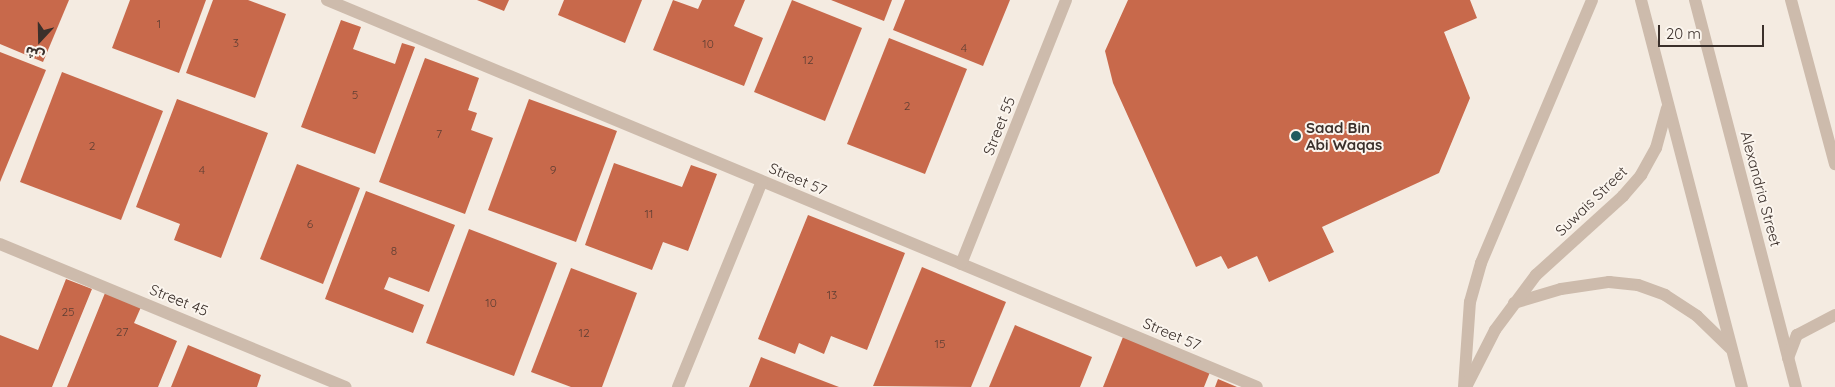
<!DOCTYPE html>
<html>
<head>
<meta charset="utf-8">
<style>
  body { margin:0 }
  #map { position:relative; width:1835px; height:387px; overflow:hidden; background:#f4ebe1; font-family:Quicksand,"Noto Sans Arabic",sans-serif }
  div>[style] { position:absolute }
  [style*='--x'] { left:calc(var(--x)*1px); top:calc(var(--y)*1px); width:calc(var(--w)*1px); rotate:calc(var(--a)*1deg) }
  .building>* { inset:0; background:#c8694b }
  .minor>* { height:12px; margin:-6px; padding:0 6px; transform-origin:6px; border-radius:6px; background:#cdbbac }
  .dots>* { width:14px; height:14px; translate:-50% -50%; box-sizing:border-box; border:2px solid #fbf5ee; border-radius:50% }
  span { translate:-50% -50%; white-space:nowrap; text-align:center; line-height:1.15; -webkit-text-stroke:4px #fbf5ee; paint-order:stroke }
  .number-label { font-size:12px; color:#5e3e33 }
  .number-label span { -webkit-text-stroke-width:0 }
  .street-label { font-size:15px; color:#3b302b }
  .poi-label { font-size:15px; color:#3b302b; font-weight:700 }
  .left { translate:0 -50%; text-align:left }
  .north { position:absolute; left:15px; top:15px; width:50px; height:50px; -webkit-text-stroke:4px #fbf5ee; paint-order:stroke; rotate:201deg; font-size:14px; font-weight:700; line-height:20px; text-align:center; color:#3b302b }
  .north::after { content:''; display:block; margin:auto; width:18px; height:22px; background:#3b302b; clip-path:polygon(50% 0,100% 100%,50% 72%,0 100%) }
  .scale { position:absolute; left:1658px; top:25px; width:106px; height:22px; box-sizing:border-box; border:2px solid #3b302b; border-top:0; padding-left:6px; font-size:15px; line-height:18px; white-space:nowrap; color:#3b302b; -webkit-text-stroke:4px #fbf5ee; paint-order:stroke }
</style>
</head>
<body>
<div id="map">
  <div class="building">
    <i style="clip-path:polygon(0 0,69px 0,43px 62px,0 44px)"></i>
    <i style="clip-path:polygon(130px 0,206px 0,179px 73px,112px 48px)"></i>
    <i style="clip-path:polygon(213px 0,248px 0,286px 14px,255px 98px,186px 73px)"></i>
    <i style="clip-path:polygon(477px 0,509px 0,504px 11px)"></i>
    <i style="clip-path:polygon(564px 0,642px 0,625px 43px,558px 15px)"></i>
    <i style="clip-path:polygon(673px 0,698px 9px,702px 0,745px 0,734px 26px,763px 38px,744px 86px,653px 50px)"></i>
    <i style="clip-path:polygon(792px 0,862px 28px,825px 121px,754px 92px)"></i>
    <i style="clip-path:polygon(831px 0,892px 0,884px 21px)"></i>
    <i style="clip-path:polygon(905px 0,1010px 0,983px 66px,893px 30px)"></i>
    <i style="clip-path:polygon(1128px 0,1470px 0,1477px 18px,1444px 32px,1470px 98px,1439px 173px,1322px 227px,1334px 252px,1269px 282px,1257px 256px,1228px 269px,1221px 256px,1196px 267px,1113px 83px,1105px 51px)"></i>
    <i style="clip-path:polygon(341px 20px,361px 27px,353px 49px,395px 64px,402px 43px,415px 47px,375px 154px,301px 127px)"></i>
    <i style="clip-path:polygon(889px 38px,967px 69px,925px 174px,847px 144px)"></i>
    <i style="clip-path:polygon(0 52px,46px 70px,0 182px)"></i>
    <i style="clip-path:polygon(425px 58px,479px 78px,468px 110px,477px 113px,471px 130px,493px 138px,465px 214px,379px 182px)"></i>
    <i style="clip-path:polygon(62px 72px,163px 111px,121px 220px,20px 182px)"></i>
    <i style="clip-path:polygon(177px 99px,268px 133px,221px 258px,174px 240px,180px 224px,136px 207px)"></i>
    <i style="clip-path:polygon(529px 99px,617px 131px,576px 242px,488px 210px)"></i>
    <i style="clip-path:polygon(614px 163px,682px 187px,691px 165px,717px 174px,688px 251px,663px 242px,652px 270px,585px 245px)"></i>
    <i style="clip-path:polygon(297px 164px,360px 188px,323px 284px,260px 259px)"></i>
    <i style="clip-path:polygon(366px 191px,455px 225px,429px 292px,389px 277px,384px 289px,424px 305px,413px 333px,325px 299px)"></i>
    <i style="clip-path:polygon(808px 215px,905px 253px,867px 350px,831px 336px,824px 354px,799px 343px,795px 354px,758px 339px)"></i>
    <i style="clip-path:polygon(469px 229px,557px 263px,514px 376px,426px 343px)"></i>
    <i style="clip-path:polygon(922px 267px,1006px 302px,971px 387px,873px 386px)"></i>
    <i style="clip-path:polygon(571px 268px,637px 293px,602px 387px,571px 387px,531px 372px)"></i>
    <i style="clip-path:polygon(66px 279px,92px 289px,52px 387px,0 387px,0 335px,38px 350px)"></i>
    <i style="clip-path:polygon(105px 293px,141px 307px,134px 323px,177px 341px,158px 387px,67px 387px)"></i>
    <i style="clip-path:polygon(1015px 325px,1092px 357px,1080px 387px,989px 387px)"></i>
    <i style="clip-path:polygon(1123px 337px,1210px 372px,1204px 387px,1103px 387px)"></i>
    <i style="clip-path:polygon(188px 345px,261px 375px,257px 387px,171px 387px)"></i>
    <i style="clip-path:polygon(761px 357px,839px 387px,749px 387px)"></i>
    <i style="clip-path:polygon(1218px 379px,1237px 387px,1215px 387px)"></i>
  </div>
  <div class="minor">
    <i style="--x:327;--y:0;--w:1007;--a:22.59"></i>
    <i style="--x:1641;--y:0;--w:400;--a:75.4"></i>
    <i style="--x:1695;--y:0;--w:400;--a:75.4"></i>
    <i style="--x:1791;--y:0;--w:170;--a:75"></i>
    <i style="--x:0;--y:244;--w:374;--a:22.5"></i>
    <i style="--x:961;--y:264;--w:284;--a:-68.3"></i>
    <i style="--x:1514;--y:303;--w:49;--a:-16.6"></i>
    <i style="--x:1561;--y:289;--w:49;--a:-8.3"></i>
    <i style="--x:1609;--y:282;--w:29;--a:6"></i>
    <i style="--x:1638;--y:285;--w:29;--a:20"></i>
    <i style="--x:1665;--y:295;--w:38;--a:33"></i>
    <i style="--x:1697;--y:316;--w:46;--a:44.1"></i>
    <i style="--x:1788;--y:358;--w:25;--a:-69"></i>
    <i style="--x:1797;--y:335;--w:43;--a:-27.8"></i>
    <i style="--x:678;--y:387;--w:222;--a:-67.8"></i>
    <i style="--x:1464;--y:387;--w:85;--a:-86"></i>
    <i style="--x:1470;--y:302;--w:41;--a:-74.2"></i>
    <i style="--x:1481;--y:263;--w:285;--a:-67.1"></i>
    <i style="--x:1466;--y:387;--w:64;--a:-63"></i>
    <i style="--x:1495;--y:330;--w:69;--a:-53.3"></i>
    <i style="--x:1536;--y:275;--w:118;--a:-42.2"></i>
    <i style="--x:1623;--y:196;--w:28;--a:-49"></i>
    <i style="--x:1641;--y:175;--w:31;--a:-61"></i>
    <i style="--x:1656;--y:148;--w:41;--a:-74.6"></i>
  </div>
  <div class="dots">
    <i style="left:1296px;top:136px;background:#1f5a5e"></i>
  </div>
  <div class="number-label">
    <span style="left:159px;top:24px">1</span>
    <span style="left:236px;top:43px">3</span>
    <span style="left:708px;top:44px">10</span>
    <span style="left:964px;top:48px">4</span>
    <span style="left:808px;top:60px">12</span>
    <span style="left:355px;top:95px">5</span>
    <span style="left:907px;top:106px">2</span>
    <span style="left:439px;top:134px">7</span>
    <span style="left:92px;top:146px">2</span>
    <span style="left:202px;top:170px">4</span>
    <span style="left:553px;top:170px">9</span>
    <span style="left:649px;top:214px">11</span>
    <span style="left:310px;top:224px">6</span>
    <span style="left:394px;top:251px">8</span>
    <span style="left:832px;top:295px">13</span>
    <span style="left:491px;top:303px">10</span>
    <span style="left:68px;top:312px">25</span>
    <span style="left:122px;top:332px">27</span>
    <span style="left:584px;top:333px">12</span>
    <span style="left:940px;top:344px">15</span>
  </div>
  <div class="street-label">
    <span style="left:999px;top:126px;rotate:-68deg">Street 55</span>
    <span style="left:798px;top:179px;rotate:23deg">Street 57</span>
    <span style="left:1761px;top:189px;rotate:75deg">Alexandria Street</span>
    <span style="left:1591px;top:201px;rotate:-44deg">Suwais Street</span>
    <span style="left:179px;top:300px;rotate:22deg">Street 45</span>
    <span style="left:1172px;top:334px;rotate:23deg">Street 57</span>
  </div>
  <div class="poi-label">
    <span class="left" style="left:1306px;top:136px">Saad Bin<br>Abi Waqas</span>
  </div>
  <div class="north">ش</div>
  <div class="scale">20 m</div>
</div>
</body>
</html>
